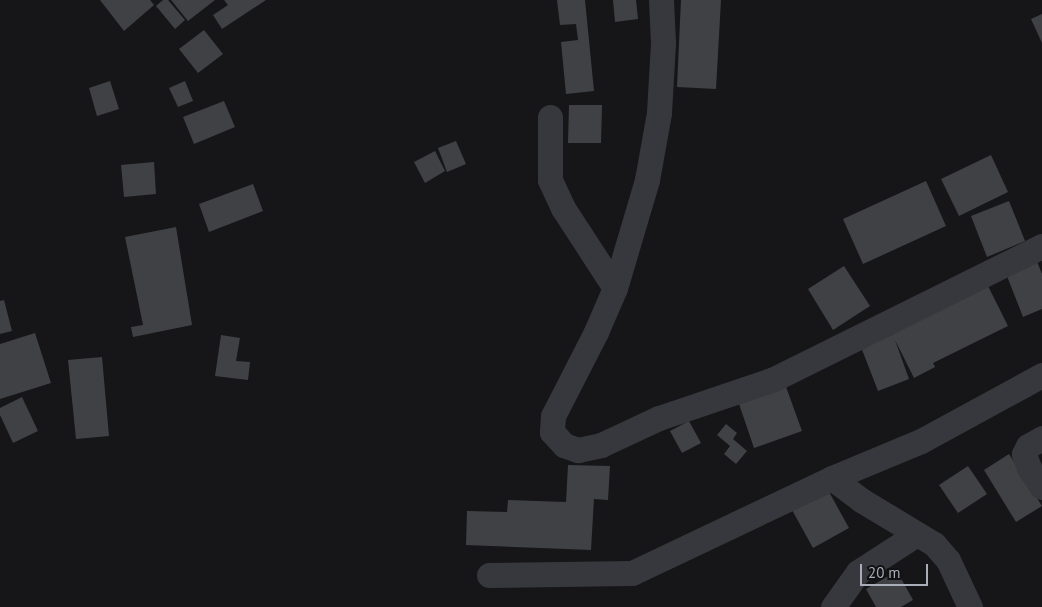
<!DOCTYPE html>
<html>
<head>
<meta charset="utf-8">
<style>
  body { margin:0 }
  #map { position:relative; width:1042px; height:607px; overflow:hidden; background:#161618; font-family:"PT Sans",sans-serif }
  div>[style] { position:absolute }
  [style*='--x'] { left:calc(var(--x)*1px); top:calc(var(--y)*1px); width:calc(var(--w)*1px); rotate:calc(var(--a)*1deg) }
  .building>* { inset:0; background:#404145 }
  .street>* { height:25px; margin:-12.5px; padding:0 12.5px; transform-origin:12.5px; border-radius:12.5px; background:#37383d }
  span { translate:-50% -50%; white-space:nowrap; text-align:center; line-height:1.15; -webkit-text-stroke:4.5px #111113; paint-order:stroke }
  .scale { position:absolute; left:860px; top:564px; width:68px; height:22px; box-sizing:border-box; border:2px solid #a8adb8; border-top:0; padding-left:6px; font-size:15px; line-height:18px; white-space:nowrap; color:#a8adb8; -webkit-text-stroke:4px #111113; paint-order:stroke }
</style>
</head>
<body>
<div id="map">
  <div class="building">
    <i style="clip-path:polygon(100px 0,150px 0,154px 5px,124px 31px)"></i>
    <i style="clip-path:polygon(163px 0,168px 0,185px 20px,175px 29px,156px 6px)"></i>
    <i style="clip-path:polygon(171px 0,215px 0,188px 21px)"></i>
    <i style="clip-path:polygon(224px 0,266px 0,222px 29px,213px 15px,228px 5px)"></i>
    <i style="clip-path:polygon(557px 0,585px 0,594px 91px,566px 94px,561px 42px,578px 40px,576px 24px,560px 25px)"></i>
    <i style="clip-path:polygon(613px 0,636px 0,638px 19px,615px 22px)"></i>
    <i style="clip-path:polygon(681px 0,721px 0,716px 89px,677px 87px)"></i>
    <i style="clip-path:polygon(1042px 14px,1042px 43px,1031px 19px)"></i>
    <i style="clip-path:polygon(204px 30px,223px 54px,198px 73px,179px 49px)"></i>
    <i style="clip-path:polygon(110px 81px,119px 109px,97px 116px,89px 88px)"></i>
    <i style="clip-path:polygon(185px 81px,193px 101px,178px 107px,169px 88px)"></i>
    <i style="clip-path:polygon(224px 101px,235px 127px,194px 144px,183px 117px)"></i>
    <i style="clip-path:polygon(569px 105px,602px 105px,601px 143px,568px 143px)"></i>
    <i style="clip-path:polygon(456px 141px,466px 164px,447px 172px,438px 148px)"></i>
    <i style="clip-path:polygon(435px 151px,445px 171px,425px 183px,414px 162px)"></i>
    <i style="clip-path:polygon(991px 155px,1008px 192px,959px 216px,941px 179px)"></i>
    <i style="clip-path:polygon(154px 162px,156px 194px,124px 197px,121px 165px)"></i>
    <i style="clip-path:polygon(926px 181px,946px 226px,863px 264px,843px 219px)"></i>
    <i style="clip-path:polygon(253px 184px,263px 211px,209px 232px,199px 204px)"></i>
    <i style="clip-path:polygon(1009px 201px,1025px 241px,987px 257px,971px 216px)"></i>
    <i style="clip-path:polygon(176px 227px,192px 325px,133px 337px,131px 327px,143px 325px,125px 237px)"></i>
    <i style="clip-path:polygon(1036px 259px,1042px 274px,1042px 309px,1023px 317px,1005px 271px)"></i>
    <i style="clip-path:polygon(844px 266px,870px 306px,833px 330px,808px 289px)"></i>
    <i style="clip-path:polygon(988px 286px,1008px 326px,933px 363px,935px 367px,914px 378px,895px 340px,909px 379px,878px 391px,861px 347px,892px 335px,891px 332px)"></i>
    <i style="clip-path:polygon(4px 300px,12px 331px,0 334px,0 301px)"></i>
    <i style="clip-path:polygon(35px 333px,51px 383px,0 399px,0 344px)"></i>
    <i style="clip-path:polygon(221px 335px,240px 338px,236px 361px,250px 362px,248px 380px,215px 376px)"></i>
    <i style="clip-path:polygon(102px 357px,109px 436px,76px 439px,68px 360px)"></i>
    <i style="clip-path:polygon(785px 384px,802px 431px,754px 448px,738px 401px)"></i>
    <i style="clip-path:polygon(22px 397px,38px 431px,13px 443px,0 415px,0 408px)"></i>
    <i style="clip-path:polygon(689px 421px,701px 443px,682px 453px,670px 431px)"></i>
    <i style="clip-path:polygon(726px 424px,737px 433px,733px 439px,747px 451px,736px 464px,724px 454px,730px 446px,717px 435px)"></i>
    <i style="clip-path:polygon(1009px 454px,1042px 506px,1016px 522px,984px 470px)"></i>
    <i style="clip-path:polygon(568px 465px,610px 466px,608px 500px,594px 499px,591px 550px,466px 545px,467px 511px,507px 512px,508px 500px,566px 502px)"></i>
    <i style="clip-path:polygon(968px 466px,987px 494px,958px 513px,939px 485px)"></i>
    <i style="clip-path:polygon(828px 490px,849px 528px,813px 548px,792px 510px)"></i>
    <i style="clip-path:polygon(897px 571px,913px 600px,901px 607px,876px 607px,866px 589px)"></i>
  </div>
  <div class="street">
    <i style="--x:661;--y:0;--w:43;--a:87.3"></i>
    <i style="--x:663;--y:43;--w:70;--a:93.3"></i>
    <i style="--x:659;--y:113;--w:68;--a:100.2"></i>
    <i style="--x:647;--y:180;--w:113;--a:106.5"></i>
    <i style="--x:615;--y:288;--w:48;--a:113.4"></i>
    <i style="--x:596;--y:332;--w:94;--a:117.1"></i>
    <i style="--x:553;--y:416;--w:16;--a:94"></i>
    <i style="--x:552;--y:432;--w:18;--a:47"></i>
    <i style="--x:564;--y:445;--w:15;--a:20"></i>
    <i style="--x:578;--y:450;--w:24;--a:-12"></i>
    <i style="--x:601;--y:445;--w:64;--a:-25"></i>
    <i style="--x:659;--y:418;--w:121;--a:-18.7"></i>
    <i style="--x:774;--y:379;--w:299;--a:-26.4"></i>
    <i style="--x:550;--y:117;--w:63;--a:90"></i>
    <i style="--x:550;--y:180;--w:31;--a:65"></i>
    <i style="--x:563;--y:208;--w:95;--a:57"></i>
    <i style="--x:1042;--y:438;--w:16;--a:150"></i>
    <i style="--x:1028;--y:446;--w:9;--a:117"></i>
    <i style="--x:1024;--y:454;--w:15;--a:70"></i>
    <i style="--x:1029;--y:468;--w:23;--a:56"></i>
    <i style="--x:832;--y:478;--w:36;--a:37"></i>
    <i style="--x:861;--y:500;--w:85;--a:31.1"></i>
    <i style="--x:934;--y:544;--w:21;--a:49"></i>
    <i style="--x:948;--y:560;--w:52;--a:64.9"></i>
    <i style="--x:489;--y:575;--w:143;--a:-0.8"></i>
    <i style="--x:632;--y:573;--w:221;--a:-25.4"></i>
    <i style="--x:832;--y:478;--w:96;--a:-22.6"></i>
    <i style="--x:921;--y:441;--w:138;--a:-28.6"></i>
    <i style="--x:833;--y:607;--w:43;--a:-54.5"></i>
    <i style="--x:858;--y:572;--w:70;--a:-32.8"></i>
  </div>
  <div class="scale">20 m</div>
</div>
</body>
</html>
